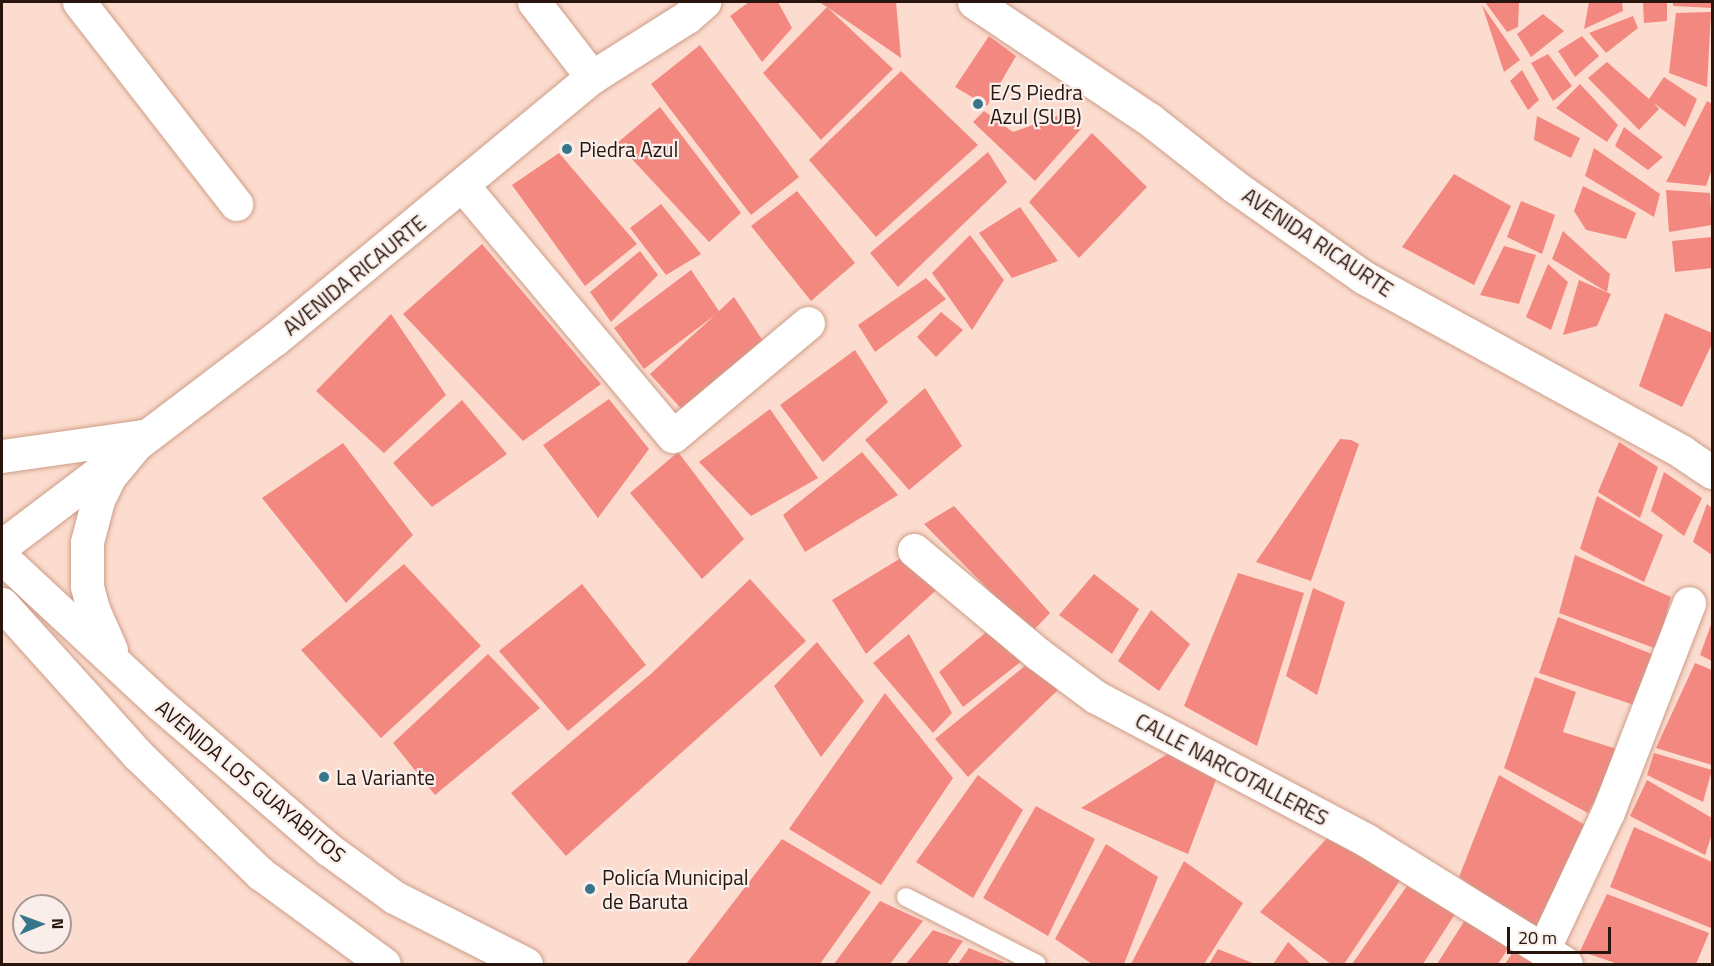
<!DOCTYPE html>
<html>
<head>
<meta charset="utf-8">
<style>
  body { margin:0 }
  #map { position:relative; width:1714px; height:966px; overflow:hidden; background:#fcdcce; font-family:"Titillium Web",sans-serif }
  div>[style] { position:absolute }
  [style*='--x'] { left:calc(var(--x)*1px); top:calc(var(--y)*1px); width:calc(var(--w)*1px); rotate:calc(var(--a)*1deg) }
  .building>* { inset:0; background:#f38881 }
  .roads { filter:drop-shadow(0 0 2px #ce9d88) drop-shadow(0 0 2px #ce9d88) }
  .lane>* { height:18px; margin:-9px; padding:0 9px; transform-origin:9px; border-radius:9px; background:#fff }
  .street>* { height:33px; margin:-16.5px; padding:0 16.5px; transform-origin:16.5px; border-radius:16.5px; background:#fff }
  .primary>* { height:33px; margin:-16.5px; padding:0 16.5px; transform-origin:16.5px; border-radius:16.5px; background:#fff }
  .dots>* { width:16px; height:16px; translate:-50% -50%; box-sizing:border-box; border:3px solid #f9eeea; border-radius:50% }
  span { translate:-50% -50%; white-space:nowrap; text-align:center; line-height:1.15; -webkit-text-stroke:4.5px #f9eeea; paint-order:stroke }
  .poi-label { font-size:21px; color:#28160e }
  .left { translate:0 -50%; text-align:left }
  .street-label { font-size:21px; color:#28160e }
  .frame { position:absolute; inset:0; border:3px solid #28160e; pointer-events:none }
  .north { position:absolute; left:12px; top:894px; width:60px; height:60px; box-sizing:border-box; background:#f9eeea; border:2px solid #a59892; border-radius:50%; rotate:89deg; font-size:16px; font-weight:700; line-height:24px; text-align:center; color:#28160e }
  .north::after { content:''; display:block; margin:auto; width:21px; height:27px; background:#37758b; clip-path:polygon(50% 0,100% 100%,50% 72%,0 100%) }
  .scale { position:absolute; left:1507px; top:927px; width:104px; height:27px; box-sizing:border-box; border:3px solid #28160e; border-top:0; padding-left:8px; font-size:18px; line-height:21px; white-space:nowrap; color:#28160e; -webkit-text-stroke:4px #f9eeea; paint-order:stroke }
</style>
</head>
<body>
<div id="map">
  <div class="building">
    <i style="clip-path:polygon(749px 2px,778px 2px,792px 28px,762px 62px,730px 16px)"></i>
    <i style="clip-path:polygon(819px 2px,896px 2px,901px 58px,827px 7px)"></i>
    <i style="clip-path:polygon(1485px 2px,1519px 2px,1518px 27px,1507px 32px)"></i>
    <i style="clip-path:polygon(1589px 2px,1622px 2px,1623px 11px,1584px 29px)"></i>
    <i style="clip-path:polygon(1643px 2px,1667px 2px,1667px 21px,1644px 23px)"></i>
    <i style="clip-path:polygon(1673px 2px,1712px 2px,1712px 8px,1673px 6px)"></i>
    <i style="clip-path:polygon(1482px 5px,1520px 60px,1504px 72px)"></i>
    <i style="clip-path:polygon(827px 7px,893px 69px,821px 140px,763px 73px)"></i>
    <i style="clip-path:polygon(1711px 12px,1707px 87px,1669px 73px,1676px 13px)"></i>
    <i style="clip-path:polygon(1543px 14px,1564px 31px,1531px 57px,1517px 34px)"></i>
    <i style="clip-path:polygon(1633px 16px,1638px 28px,1606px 53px,1589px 33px)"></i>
    <i style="clip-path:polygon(989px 36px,1016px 56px,987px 106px,955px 87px)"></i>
    <i style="clip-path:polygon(1582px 36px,1599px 56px,1575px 77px,1558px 51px)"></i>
    <i style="clip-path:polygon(700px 45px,799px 177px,751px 215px,651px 84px)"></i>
    <i style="clip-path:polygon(1548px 54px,1572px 86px,1553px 101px,1531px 63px)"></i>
    <i style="clip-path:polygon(1607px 62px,1649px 99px,1664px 77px,1697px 99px,1685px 127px,1654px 103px,1659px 109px,1639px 130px,1588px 78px)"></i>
    <i style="clip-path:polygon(1522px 70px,1539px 100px,1528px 110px,1510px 81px)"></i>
    <i style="clip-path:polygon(901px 71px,978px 145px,876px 237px,809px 160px)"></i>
    <i style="clip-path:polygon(1580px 84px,1618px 125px,1607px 142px,1556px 108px)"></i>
    <i style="clip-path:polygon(1707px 101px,1712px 104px,1712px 169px,1706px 186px,1666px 182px)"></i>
    <i style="clip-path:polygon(660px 107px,741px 213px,709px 242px,617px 143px)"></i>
    <i style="clip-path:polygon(984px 111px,1013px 132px,1071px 111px,1081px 129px,1035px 181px,973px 122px)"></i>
    <i style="clip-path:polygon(1537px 116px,1580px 138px,1571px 158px,1534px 140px)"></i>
    <i style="clip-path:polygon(1624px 127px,1663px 157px,1648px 170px,1615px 146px)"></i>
    <i style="clip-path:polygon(1092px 133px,1147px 187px,1079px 258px,1029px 202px)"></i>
    <i style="clip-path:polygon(1594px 148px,1660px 194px,1654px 217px,1585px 176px)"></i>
    <i style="clip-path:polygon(988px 152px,1007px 182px,898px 287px,870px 253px)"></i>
    <i style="clip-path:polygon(559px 153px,637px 244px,585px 286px,512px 185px)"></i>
    <i style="clip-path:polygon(1454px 174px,1511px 206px,1474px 285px,1402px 247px)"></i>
    <i style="clip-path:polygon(1583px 186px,1636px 213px,1626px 239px,1586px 230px,1574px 211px)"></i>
    <i style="clip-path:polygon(1666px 190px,1710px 193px,1712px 225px,1669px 232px)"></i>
    <i style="clip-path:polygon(797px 191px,855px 263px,811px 301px,751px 226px)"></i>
    <i style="clip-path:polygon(1521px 201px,1555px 215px,1542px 254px,1507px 237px)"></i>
    <i style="clip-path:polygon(661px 204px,701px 254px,666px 275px,630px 228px)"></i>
    <i style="clip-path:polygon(1020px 207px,1058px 261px,1012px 278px,979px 233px)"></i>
    <i style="clip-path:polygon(1563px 231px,1610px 274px,1607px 292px,1552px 259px)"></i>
    <i style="clip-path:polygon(970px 235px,1004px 280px,972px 330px,932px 273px)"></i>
    <i style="clip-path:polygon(1712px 237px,1712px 268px,1675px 272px,1672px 241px)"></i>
    <i style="clip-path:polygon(482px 244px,601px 384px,523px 441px,403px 314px)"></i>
    <i style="clip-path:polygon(1504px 246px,1536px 255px,1519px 304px,1480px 295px)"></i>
    <i style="clip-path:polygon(640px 251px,658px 275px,611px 322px,590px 292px)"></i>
    <i style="clip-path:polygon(1548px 264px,1568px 282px,1551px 330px,1526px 317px)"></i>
    <i style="clip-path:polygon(691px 270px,719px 311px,734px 297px,763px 341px,685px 413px,650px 374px,715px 315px,644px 369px,614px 328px)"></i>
    <i style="clip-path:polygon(926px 278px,946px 299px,875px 352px,858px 325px)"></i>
    <i style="clip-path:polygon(1579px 280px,1611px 294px,1597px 326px,1563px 335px)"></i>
    <i style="clip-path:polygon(941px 312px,963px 330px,936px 357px,917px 337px)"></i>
    <i style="clip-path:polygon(1665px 313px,1712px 333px,1712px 344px,1682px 407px,1639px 386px)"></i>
    <i style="clip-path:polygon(391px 314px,446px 395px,384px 453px,316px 391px)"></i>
    <i style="clip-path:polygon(855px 350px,888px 402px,823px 462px,780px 405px)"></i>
    <i style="clip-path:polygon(925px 388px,962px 446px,909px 490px,865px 440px)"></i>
    <i style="clip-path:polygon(609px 399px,649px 449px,598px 518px,543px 445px)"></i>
    <i style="clip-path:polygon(462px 400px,507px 454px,432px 507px,393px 463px)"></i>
    <i style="clip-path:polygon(770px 409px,818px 478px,751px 516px,699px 462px)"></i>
    <i style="clip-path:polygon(1340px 439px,1351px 440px,1359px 444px,1311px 581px,1256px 562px)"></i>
    <i style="clip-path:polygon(1619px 442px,1658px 467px,1640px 518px,1598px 492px)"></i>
    <i style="clip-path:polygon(343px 443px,413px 535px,346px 603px,262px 498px)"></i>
    <i style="clip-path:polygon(678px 452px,744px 539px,702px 579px,630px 493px)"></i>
    <i style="clip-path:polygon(862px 452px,898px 495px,805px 552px,783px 515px)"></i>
    <i style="clip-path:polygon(1664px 472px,1702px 498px,1684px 536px,1651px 511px)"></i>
    <i style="clip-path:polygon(1597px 496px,1663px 535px,1644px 582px,1580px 549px)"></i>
    <i style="clip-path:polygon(1707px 504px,1712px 508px,1712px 555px,1693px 542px)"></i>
    <i style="clip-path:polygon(954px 506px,1050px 613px,1031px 633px,924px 524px)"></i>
    <i style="clip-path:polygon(914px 550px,944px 583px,866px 654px,832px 600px)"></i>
    <i style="clip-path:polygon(1575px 555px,1671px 597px,1657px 649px,1559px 613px)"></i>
    <i style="clip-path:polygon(404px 564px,481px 646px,381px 738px,301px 650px)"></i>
    <i style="clip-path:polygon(1238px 573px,1304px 593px,1257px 746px,1184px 706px)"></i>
    <i style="clip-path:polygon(1094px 574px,1139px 609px,1112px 654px,1059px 615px)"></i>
    <i style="clip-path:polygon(750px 579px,806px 641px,566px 856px,511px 793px,652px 673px)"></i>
    <i style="clip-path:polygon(582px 584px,646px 665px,568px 731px,499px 651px)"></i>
    <i style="clip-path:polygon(1313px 588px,1345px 602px,1317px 695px,1286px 676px)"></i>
    <i style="clip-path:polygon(1151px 610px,1190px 644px,1159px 691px,1118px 661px)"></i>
    <i style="clip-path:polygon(1558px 617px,1657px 656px,1640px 707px,1539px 673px)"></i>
    <i style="clip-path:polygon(1712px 622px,1712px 661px,1700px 655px)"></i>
    <i style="clip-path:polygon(991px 628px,1022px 661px,963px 707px,939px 672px)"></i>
    <i style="clip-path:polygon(909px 634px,952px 713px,933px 733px,873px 663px)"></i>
    <i style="clip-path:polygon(817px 642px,864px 701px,821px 757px,774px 686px)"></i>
    <i style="clip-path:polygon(488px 654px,540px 708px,435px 795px,393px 743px)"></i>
    <i style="clip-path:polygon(1031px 661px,1061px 687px,968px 777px,935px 739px)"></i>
    <i style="clip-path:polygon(1695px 663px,1712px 670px,1712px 765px,1656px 748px)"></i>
    <i style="clip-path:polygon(1535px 677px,1576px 692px,1563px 732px,1620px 750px,1588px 813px,1504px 768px)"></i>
    <i style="clip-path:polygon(885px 693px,953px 778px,881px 885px,789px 829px)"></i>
    <i style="clip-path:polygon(1174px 750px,1217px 777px,1188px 854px,1081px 808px)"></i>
    <i style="clip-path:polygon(1654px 753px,1712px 770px,1703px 802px,1647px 775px)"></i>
    <i style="clip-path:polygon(978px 775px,1023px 810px,973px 898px,916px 862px)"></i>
    <i style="clip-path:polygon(1499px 775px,1585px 825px,1542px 936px,1459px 877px)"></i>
    <i style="clip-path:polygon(1647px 780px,1712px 818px,1712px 834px,1705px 855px,1630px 816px)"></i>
    <i style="clip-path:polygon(1036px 806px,1095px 839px,1048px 936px,983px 898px)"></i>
    <i style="clip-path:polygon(1634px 827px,1712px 862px,1711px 928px,1610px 887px)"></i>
    <i style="clip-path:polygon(1327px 838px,1401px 879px,1344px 964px,1331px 964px,1260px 912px)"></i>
    <i style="clip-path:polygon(782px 839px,871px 892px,820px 964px,686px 964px)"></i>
    <i style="clip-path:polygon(1106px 844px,1158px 877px,1124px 964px,1092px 964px,1055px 939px)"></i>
    <i style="clip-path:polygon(1184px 861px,1243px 903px,1204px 964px,1131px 964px)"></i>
    <i style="clip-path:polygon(1407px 886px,1455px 914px,1423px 964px,1352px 964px)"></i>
    <i style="clip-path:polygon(1607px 894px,1709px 933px,1696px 964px,1618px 964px,1580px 951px)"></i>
    <i style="clip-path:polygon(880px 901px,923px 921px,890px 964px,834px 964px)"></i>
    <i style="clip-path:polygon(1465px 920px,1511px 944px,1498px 964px,1437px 964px)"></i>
    <i style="clip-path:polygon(933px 930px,963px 941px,947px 964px,906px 964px)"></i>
    <i style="clip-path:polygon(1288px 942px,1311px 964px,1273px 964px)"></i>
    <i style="clip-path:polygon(969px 948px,1008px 964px,958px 964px)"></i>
    <i style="clip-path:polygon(1218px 949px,1255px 964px,1209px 964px)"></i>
    <i style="clip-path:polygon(1515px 949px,1540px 964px,1505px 964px)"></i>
  </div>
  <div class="roads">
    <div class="lane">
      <i style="--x:906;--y:897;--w:147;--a:27.1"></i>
    </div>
    <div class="street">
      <i style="--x:79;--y:2;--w:256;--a:52.1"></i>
      <i style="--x:534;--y:2;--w:95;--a:52.3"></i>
      <i style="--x:974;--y:2;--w:211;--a:33.8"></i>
      <i style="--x:1149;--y:119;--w:108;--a:38.2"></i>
      <i style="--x:1234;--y:186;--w:158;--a:35.2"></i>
      <i style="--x:1363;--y:277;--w:364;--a:28.7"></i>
      <i style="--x:1682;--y:452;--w:36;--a:34"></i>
      <i style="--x:463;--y:186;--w:326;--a:50"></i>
      <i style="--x:673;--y:436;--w:176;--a:-39.9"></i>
      <i style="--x:2;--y:546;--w:343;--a:-37.2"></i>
      <i style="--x:275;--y:339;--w:411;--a:-39.6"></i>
      <i style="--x:592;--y:77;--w:112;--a:-32.3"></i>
      <i style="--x:687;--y:17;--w:23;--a:-41"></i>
      <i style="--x:914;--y:550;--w:162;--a:40"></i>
      <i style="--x:1038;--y:654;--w:72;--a:36.6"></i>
      <i style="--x:1096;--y:697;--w:306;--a:27.9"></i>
      <i style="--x:1366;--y:840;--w:235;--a:31.8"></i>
      <i style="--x:1543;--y:950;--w:153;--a:-64.8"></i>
      <i style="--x:1608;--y:812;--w:224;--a:-68.8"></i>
    </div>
    <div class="primary">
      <i style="--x:2;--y:456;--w:142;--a:-8.1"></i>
      <i style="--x:2;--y:562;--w:5;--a:0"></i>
      <i style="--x:7;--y:562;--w:209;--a:42.9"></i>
      <i style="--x:160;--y:704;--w:222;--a:40.8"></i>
      <i style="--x:328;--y:849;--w:82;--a:36"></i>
      <i style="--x:394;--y:897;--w:148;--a:26.9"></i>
      <i style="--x:2;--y:604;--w:203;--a:48"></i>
      <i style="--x:138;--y:755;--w:171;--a:44.1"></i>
      <i style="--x:261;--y:874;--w:152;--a:36.2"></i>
      <i style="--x:111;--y:650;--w:45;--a:-113.7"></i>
      <i style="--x:93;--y:609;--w:24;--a:-105"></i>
      <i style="--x:87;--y:586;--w:44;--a:-90"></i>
      <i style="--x:87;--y:542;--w:43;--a:-75.3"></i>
      <i style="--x:98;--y:500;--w:25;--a:-64"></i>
      <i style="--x:109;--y:477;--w:53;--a:-50.3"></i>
    </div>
  </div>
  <div class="dots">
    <i style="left:978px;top:104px;background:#37758b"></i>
    <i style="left:567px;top:149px;background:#37758b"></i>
    <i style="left:324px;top:777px;background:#37758b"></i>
    <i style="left:590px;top:889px;background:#37758b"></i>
  </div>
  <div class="poi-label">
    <span class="left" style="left:990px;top:104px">E/S Piedra<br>Azul (SUB)</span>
    <span class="left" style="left:579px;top:149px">Piedra Azul</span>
    <span class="left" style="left:336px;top:777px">La Variante</span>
    <span class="left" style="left:602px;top:889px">Policía Municipal<br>de Baruta</span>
  </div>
  <div class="street-label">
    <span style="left:1318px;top:242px;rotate:34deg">AVENIDA RICAURTE</span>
    <span style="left:354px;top:275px;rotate:-39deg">AVENIDA RICAURTE</span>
    <span style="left:1232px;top:769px;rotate:28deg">CALLE NARCOTALLERES</span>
    <span style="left:251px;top:781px;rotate:40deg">AVENIDA LOS GUAYABITOS</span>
  </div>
  <div class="frame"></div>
  <div class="north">N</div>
  <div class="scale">20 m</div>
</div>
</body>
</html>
